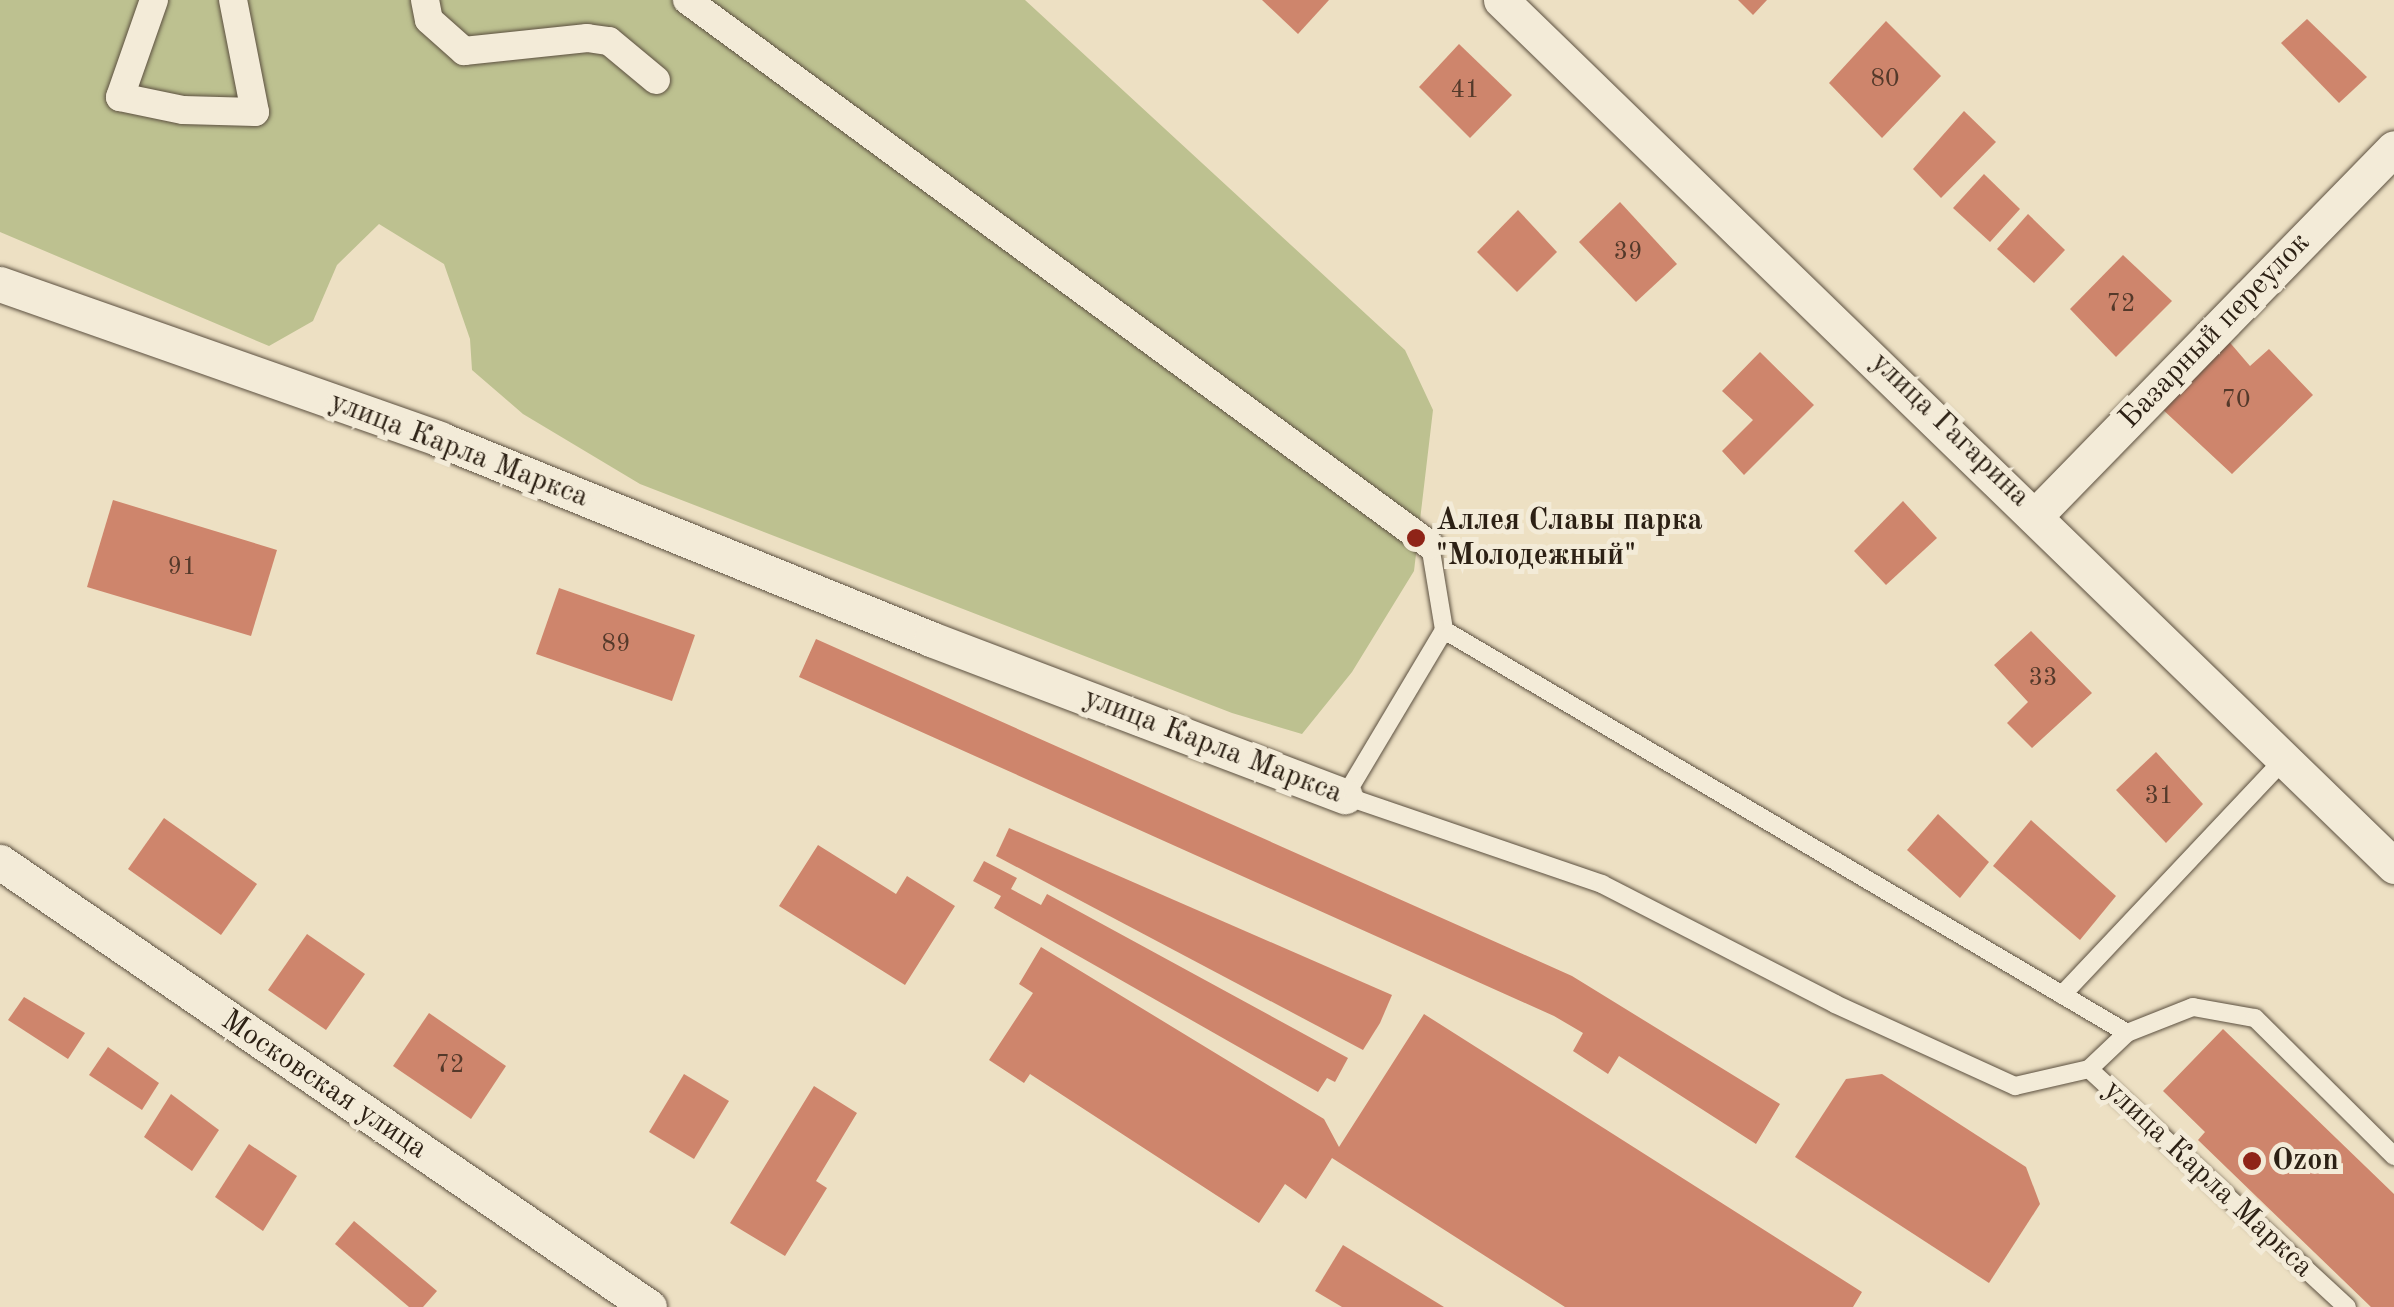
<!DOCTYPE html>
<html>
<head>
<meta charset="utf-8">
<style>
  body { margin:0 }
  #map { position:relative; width:2394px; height:1307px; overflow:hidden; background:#ede0c3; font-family:"Old Standard TT",serif }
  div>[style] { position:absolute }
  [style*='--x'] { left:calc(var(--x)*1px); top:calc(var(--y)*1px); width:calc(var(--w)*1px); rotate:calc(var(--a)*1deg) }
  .green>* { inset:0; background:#bdc190 }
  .building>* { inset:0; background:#ce856c }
  .roads { filter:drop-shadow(0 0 2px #5c5040) drop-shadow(0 0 2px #5c5040) }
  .service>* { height:18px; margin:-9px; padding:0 9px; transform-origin:9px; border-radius:9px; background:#f3ebd8 }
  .pedestrian>* { height:28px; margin:-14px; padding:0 14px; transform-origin:14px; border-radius:14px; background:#f3ebd8 }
  .minor>* { height:35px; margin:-17.5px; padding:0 17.5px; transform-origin:17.5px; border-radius:17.5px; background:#f3ebd8 }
  .dots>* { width:28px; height:28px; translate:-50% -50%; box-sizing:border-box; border:5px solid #f3ebd8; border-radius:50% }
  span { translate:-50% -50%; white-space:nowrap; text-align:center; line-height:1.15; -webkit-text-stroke:10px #f3ebd8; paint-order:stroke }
  .number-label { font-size:25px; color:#54392a }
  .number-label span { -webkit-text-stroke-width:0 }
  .street-label { font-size:30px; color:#2c2014 }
  .poi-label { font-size:30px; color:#2c2014; font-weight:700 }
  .left { translate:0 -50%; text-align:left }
</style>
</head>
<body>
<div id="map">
  <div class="green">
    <i style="clip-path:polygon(0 0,1025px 0,1405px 350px,1433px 410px,1414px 571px,1352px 672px,1302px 734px,1232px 713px,640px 484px,523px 414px,472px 370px,470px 339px,444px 264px,379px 224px,337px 265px,313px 321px,269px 346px,0 232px)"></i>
  </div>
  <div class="building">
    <i style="clip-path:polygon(1262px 0,1329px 0,1298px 34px)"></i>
    <i style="clip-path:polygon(1738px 0,1767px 0,1753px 15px)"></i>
    <i style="clip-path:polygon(2307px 19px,2367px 77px,2339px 103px,2281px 43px)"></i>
    <i style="clip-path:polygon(1886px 21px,1941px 76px,1882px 138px,1829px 83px)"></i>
    <i style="clip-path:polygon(1459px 44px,1512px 95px,1470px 138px,1419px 87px)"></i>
    <i style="clip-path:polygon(1964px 111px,1996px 142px,1941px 198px,1913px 169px)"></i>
    <i style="clip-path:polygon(1984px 174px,2020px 209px,1990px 242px,1953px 208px)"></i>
    <i style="clip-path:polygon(1620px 202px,1677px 264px,1636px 302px,1579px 242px)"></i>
    <i style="clip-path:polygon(1518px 210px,1557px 252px,1517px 292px,1477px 252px)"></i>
    <i style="clip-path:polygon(2028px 214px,2065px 250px,2034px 283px,1997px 249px)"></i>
    <i style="clip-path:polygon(2123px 255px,2172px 301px,2116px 357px,2070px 309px)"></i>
    <i style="clip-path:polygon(2226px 338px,2250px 366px,2269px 349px,2313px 395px,2232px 474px,2160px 407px)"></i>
    <i style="clip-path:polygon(1760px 352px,1814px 405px,1744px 475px,1722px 451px,1753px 420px,1722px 391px)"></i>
    <i style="clip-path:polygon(113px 500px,277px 550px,251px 636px,87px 587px)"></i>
    <i style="clip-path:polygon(1903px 501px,1937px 538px,1886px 585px,1854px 551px)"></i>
    <i style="clip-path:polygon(559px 588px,695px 635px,672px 701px,536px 654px)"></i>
    <i style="clip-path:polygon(2031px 631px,2092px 693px,2032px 748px,2007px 723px,2028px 702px,1994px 665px)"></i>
    <i style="clip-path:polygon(816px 639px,1572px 976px,1780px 1104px,1756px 1144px,1619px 1056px,1608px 1074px,1573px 1051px,1583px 1033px,1554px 1016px,799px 677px)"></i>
    <i style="clip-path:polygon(2156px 752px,2203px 804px,2166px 843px,2116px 790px)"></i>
    <i style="clip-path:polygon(1938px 814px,1989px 862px,1960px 898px,1907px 850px)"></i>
    <i style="clip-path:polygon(164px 818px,257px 884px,221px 935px,128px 869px)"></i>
    <i style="clip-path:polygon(2031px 820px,2116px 896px,2080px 940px,1993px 866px)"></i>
    <i style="clip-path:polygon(1009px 828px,1392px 995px,1380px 1023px,1363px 1050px,996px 856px)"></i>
    <i style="clip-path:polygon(818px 845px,896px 894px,907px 876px,955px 906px,905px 985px,779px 906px)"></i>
    <i style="clip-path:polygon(984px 861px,1017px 878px,1011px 889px,1041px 905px,1047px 894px,1348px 1058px,1335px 1082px,1327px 1078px,1318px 1092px,994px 908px,1001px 896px,973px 881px)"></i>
    <i style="clip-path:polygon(307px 934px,365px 974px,326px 1030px,268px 990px)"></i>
    <i style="clip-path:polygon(1041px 947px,1324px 1119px,1339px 1147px,1424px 1014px,1862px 1292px,1853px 1307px,1565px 1307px,1332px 1158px,1306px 1199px,1285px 1184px,1259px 1223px,1030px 1074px,1024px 1083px,989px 1060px,1033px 993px,1019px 984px)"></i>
    <i style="clip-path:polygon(24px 997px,85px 1033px,68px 1059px,8px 1020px)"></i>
    <i style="clip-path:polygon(429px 1013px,506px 1066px,471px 1119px,393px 1066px)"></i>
    <i style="clip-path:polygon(2223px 1029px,2394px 1194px,2394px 1307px,2371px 1307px,2198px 1140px,2205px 1132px,2163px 1091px)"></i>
    <i style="clip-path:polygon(108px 1047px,159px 1083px,142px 1110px,89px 1075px)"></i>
    <i style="clip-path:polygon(684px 1074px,729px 1101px,694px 1159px,649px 1132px)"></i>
    <i style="clip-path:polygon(1882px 1074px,2026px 1167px,2040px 1204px,1989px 1283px,1795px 1157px,1846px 1079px)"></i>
    <i style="clip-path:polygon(814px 1086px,857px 1113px,816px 1181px,827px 1188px,785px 1256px,730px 1223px)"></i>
    <i style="clip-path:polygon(171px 1094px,219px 1130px,192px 1171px,144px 1137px)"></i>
    <i style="clip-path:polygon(249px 1144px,297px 1176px,263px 1231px,215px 1197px)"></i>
    <i style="clip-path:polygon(354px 1221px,437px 1291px,423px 1307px,409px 1307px,335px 1244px)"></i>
    <i style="clip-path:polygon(1343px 1245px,1444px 1307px,1342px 1307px,1315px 1291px)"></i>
  </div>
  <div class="roads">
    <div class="service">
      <i style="--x:1430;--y:545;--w:86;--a:80.6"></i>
      <i style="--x:1444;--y:630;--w:793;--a:30.54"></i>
      <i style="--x:1444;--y:630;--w:193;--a:120.8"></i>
      <i style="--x:1345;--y:796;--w:272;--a:18.9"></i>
      <i style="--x:1602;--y:884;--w:262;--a:27.2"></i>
      <i style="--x:1835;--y:1004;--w:198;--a:24.5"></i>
      <i style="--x:2015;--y:1086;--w:76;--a:-12.9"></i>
      <i style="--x:2089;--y:1069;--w:351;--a:42.7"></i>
      <i style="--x:2062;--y:995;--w:325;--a:-46.7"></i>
      <i style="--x:2089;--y:1069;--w:52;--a:-43.5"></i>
      <i style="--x:2127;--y:1033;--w:71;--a:-21.5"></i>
      <i style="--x:2193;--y:1007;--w:63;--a:10.1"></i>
      <i style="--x:2255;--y:1018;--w:196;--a:44.8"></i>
    </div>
    <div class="pedestrian">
      <i style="--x:154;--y:0;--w:103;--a:109.3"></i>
      <i style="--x:120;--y:97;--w:64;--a:11.7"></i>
      <i style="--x:183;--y:110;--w:72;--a:1.6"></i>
      <i style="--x:255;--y:112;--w:114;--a:-101.1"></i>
      <i style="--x:425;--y:0;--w:20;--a:79"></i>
      <i style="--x:429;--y:20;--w:47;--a:41.5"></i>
      <i style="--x:464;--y:51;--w:124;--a:-6"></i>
      <i style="--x:587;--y:38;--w:22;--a:8"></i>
      <i style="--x:609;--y:41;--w:61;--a:39.7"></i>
      <i style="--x:687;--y:0;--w:921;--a:36.26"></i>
    </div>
    <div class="minor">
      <i style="--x:1501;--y:0;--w:1244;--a:44.12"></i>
      <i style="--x:0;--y:284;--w:466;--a:19.4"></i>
      <i style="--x:439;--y:439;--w:531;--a:22.12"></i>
      <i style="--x:931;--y:639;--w:443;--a:20.8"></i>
      <i style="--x:2037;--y:514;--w:511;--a:-45.71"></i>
      <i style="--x:0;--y:862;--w:787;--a:34.44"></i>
    </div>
  </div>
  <div class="dots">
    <i style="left:1416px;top:538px;background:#8f2418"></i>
    <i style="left:2252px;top:1161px;background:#8f2418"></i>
  </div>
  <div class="number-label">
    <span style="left:1885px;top:80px">80</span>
    <span style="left:1465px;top:91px">41</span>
    <span style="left:1628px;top:253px">39</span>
    <span style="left:2121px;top:305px">72</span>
    <span style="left:2236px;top:401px">70</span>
    <span style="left:182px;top:568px">91</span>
    <span style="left:616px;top:645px">89</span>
    <span style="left:2043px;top:679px">33</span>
    <span style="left:2159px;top:797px">31</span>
    <span style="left:450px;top:1066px">72</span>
  </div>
  <div class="street-label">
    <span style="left:2215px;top:331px;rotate:-46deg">Базарный переулок</span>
    <span style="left:1950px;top:430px;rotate:44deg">улица Гагарина</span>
    <span style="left:459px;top:450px;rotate:21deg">улица Карла Маркса</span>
    <span style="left:1213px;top:746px;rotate:21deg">улица Карла Маркса</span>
    <span style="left:324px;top:1085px;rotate:34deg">Московская улица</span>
    <span style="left:2208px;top:1179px;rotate:43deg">улица Карла Маркса</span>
  </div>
  <div class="poi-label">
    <span class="left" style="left:1436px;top:538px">Аллея Славы парка<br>"Молодежный"</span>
    <span class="left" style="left:2272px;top:1161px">Ozon</span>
  </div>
</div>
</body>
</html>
